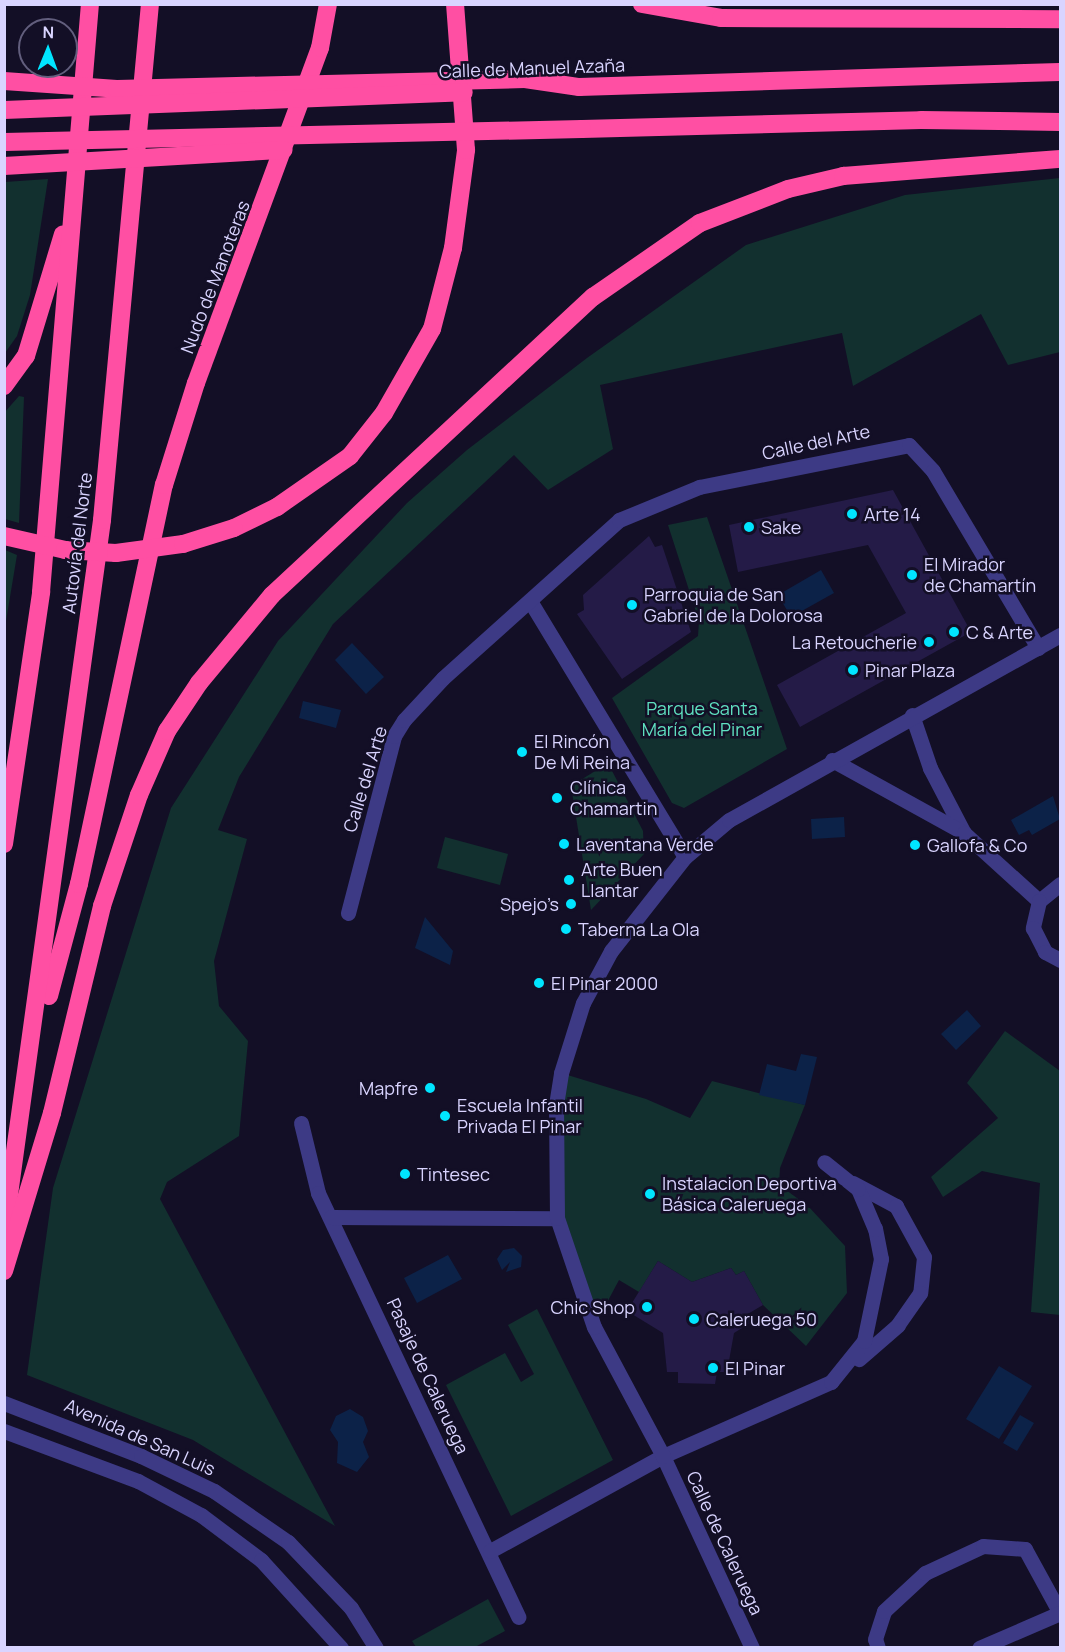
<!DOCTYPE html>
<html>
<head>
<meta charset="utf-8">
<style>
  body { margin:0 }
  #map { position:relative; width:1065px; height:1652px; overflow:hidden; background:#130f26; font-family:Manrope,sans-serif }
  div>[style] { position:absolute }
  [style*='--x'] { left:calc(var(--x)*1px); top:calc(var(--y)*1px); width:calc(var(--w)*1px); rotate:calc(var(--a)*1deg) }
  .green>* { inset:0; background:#12302f }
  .water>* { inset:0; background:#0c2248 }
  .building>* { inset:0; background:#241b47 }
  .minor>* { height:15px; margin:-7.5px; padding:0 7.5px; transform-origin:7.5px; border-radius:7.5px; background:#3d3a85 }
  .highway>* { height:18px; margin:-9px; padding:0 9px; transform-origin:9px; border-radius:9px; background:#ff4fa3 }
  .highway-bridge>* { height:18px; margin:-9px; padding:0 9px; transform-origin:9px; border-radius:9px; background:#ff4fa3 }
  .dots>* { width:16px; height:16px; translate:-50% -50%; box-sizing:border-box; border:3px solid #130f26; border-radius:50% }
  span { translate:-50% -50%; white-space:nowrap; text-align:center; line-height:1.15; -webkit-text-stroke:5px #130f26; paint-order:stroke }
  .street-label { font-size:18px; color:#d9d4ff }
  .poi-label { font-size:18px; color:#d9d4ff }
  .left { translate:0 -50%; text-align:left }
  .right { translate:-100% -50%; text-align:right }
  .park-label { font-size:18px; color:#5fe0c0 }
  .frame { position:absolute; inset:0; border:6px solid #d9d4ff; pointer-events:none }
  .north { position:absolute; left:18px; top:18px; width:60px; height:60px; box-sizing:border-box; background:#130f26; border:2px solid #625e7d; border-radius:50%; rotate:1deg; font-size:16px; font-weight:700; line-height:24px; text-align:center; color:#d9d4ff }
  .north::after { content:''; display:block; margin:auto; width:21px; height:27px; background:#00e5ff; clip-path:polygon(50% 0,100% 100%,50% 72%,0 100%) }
</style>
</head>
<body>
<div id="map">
  <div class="green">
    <i style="clip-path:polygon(1060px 178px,1060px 352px,1008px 365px,981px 314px,853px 386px,842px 333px,600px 385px,613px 449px,548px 490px,514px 455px,333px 624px,239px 777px,218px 830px,247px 839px,214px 961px,219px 1006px,248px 1041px,239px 1136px,167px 1182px,160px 1199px,335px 1526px,193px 1440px,27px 1375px,53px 1188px,171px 808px,278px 641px,407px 503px,467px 450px,587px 358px,746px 245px,905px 195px)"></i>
    <i style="clip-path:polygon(48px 179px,30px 295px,17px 336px,5px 353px,5px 182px)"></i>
    <i style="clip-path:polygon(19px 396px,24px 397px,19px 523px,5px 519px,4px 413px)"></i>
    <i style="clip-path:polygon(707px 517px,787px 749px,684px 808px,672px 803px,612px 698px,698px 636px,699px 621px,668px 525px)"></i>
    <i style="clip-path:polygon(5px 550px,17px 555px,5px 627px,4px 550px)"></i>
    <i style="clip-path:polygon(608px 763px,643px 831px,644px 854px,591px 910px,571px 786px)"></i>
    <i style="clip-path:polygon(445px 837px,508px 854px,500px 885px,437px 868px)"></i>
    <i style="clip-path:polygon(1005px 1031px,1060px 1071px,1060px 1315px,1031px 1312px,1040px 1183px,982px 1171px,943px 1197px,931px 1177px,998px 1118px,967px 1083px)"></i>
    <i style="clip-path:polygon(561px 1073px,646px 1099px,690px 1118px,712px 1081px,805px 1105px,780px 1168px,779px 1185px,808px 1206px,845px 1246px,847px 1293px,806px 1346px,763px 1305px,744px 1271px,736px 1275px,731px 1268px,692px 1282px,658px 1261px,639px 1292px,619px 1280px,594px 1327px,557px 1218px)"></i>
    <i style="clip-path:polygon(537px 1309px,613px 1460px,511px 1516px,446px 1385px,505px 1353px,521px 1382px,534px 1374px,508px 1325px)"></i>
    <i style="clip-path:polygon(488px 1599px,505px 1631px,475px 1647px,416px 1647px,412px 1641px)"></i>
  </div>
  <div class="water">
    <i style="clip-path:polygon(821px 570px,834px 593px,791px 617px,778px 595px)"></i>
    <i style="clip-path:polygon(352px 643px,384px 677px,366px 694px,335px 660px)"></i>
    <i style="clip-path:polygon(303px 701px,341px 710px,336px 728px,299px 718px)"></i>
    <i style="clip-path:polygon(1053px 796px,1060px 819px,1032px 835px,1029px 830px,1019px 835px,1011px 820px)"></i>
    <i style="clip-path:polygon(844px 817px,845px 837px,812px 839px,811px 819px)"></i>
    <i style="clip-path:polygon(425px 917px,453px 951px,450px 965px,415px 948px)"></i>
    <i style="clip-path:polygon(967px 1010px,981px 1026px,956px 1050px,941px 1034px)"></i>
    <i style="clip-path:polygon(801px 1054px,817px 1057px,805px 1105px,759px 1095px,767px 1064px,796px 1071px)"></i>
    <i style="clip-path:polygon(514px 1248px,522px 1256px,521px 1267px,506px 1272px,510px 1262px,502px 1270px,497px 1259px,503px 1250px)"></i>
    <i style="clip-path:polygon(448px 1255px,462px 1279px,417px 1303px,404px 1278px)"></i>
    <i style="clip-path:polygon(999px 1366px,1032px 1386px,999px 1439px,966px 1419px)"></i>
    <i style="clip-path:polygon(350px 1409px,363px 1417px,368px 1431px,363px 1442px,369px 1457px,357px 1472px,337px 1463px,338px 1442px,330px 1430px,336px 1416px)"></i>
    <i style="clip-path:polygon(1020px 1415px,1034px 1423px,1017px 1451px,1003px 1443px)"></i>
  </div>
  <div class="building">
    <i style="clip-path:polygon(893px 490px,971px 632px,800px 727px,777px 685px,906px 613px,868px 545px,738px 572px,729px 525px)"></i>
    <i style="clip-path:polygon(649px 536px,655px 547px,662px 545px,691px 632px,622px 679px,577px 614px,584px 610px,583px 595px)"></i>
    <i style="clip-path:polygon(658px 1261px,692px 1282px,731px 1268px,736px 1275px,744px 1271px,763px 1305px,746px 1315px,750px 1323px,734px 1333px,727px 1372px,717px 1372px,715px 1384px,678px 1383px,678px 1372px,667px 1372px,663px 1333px,627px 1311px)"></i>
  </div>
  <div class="minor">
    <i style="--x:530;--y:601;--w:299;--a:58.8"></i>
    <i style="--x:912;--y:715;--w:56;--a:71.2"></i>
    <i style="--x:930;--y:768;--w:73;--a:62.4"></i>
    <i style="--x:832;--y:760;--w:151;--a:28.9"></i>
    <i style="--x:964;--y:833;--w:101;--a:42.2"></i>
    <i style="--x:1060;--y:884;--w:27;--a:141"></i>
    <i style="--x:1039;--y:901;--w:28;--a:103"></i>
    <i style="--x:1033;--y:928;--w:27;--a:63"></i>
    <i style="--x:1045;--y:952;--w:17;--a:28"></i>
    <i style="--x:348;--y:913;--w:183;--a:-75.4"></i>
    <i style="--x:394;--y:736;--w:19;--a:-58"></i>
    <i style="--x:404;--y:720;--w:57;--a:-47.1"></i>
    <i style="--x:443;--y:678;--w:237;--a:-41.9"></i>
    <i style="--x:619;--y:520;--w:87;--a:-22.4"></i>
    <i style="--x:699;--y:487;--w:214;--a:-11.3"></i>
    <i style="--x:909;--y:445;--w:35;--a:47"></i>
    <i style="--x:933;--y:471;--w:206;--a:59.3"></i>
    <i style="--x:301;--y:1123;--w:72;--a:76.3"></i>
    <i style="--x:318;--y:1193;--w:469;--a:64.7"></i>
    <i style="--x:853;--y:1183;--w:49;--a:28.1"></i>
    <i style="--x:896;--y:1206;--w:58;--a:61.2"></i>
    <i style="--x:924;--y:1257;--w:36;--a:96"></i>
    <i style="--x:920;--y:1293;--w:39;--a:125"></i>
    <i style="--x:898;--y:1325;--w:52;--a:138.9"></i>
    <i style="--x:331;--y:1217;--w:226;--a:0.3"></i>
    <i style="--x:4;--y:1403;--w:147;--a:21.1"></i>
    <i style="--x:141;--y:1456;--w:81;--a:25.6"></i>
    <i style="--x:214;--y:1491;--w:90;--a:34.6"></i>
    <i style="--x:288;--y:1542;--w:91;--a:46.3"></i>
    <i style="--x:351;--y:1608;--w:47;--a:58"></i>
    <i style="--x:4;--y:1431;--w:143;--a:20.5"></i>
    <i style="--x:138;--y:1481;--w:72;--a:28.4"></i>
    <i style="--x:201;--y:1515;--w:75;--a:36.9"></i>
    <i style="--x:261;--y:1560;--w:119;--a:47.7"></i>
    <i style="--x:490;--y:1551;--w:197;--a:-28.8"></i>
    <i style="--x:663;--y:1456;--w:184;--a:-23.8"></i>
    <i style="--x:831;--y:1382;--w:53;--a:-51.2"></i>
    <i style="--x:864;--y:1341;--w:84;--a:-78.3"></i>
    <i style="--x:881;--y:1259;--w:31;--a:-101"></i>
    <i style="--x:875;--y:1229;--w:43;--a:-113"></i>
    <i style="--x:858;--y:1189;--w:43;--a:-141.5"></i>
    <i style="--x:752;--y:1648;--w:212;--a:-114.9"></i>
    <i style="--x:663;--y:1456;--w:146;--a:-118.1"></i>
    <i style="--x:594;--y:1327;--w:115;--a:-108.7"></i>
    <i style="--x:557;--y:1218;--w:113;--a:-90.5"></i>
    <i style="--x:556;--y:1105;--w:32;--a:-81"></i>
    <i style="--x:561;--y:1073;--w:73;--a:-72.6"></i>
    <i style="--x:583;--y:1003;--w:59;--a:-61.7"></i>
    <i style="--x:611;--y:951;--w:120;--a:-51.8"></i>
    <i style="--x:685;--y:857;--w:57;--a:-40.1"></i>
    <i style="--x:729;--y:820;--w:379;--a:-29.2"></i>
    <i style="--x:878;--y:1648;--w:9;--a:-108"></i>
    <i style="--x:875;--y:1639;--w:29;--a:-72"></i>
    <i style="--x:884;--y:1611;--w:56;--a:-42.8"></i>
    <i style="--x:925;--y:1573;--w:64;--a:-25"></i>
    <i style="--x:983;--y:1546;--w:42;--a:4.1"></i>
    <i style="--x:1025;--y:1549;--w:73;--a:61.3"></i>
    <i style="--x:1060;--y:1613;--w:88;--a:156.6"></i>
  </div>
  <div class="highway">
    <i style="--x:642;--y:4;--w:80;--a:10"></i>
    <i style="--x:721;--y:18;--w:339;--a:0.2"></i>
    <i style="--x:579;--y:87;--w:481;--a:-1.8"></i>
    <i style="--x:582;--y:129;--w:339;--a:-1.5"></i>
    <i style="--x:921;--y:120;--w:139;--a:0.8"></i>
    <i style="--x:4;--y:386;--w:37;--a:-54"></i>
    <i style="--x:26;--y:356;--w:127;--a:-73.1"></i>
    <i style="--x:234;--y:528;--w:48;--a:-26"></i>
    <i style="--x:277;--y:507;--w:89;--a:-34.9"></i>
    <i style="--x:350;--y:456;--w:55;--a:-51.7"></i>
    <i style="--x:384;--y:413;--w:97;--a:-60.3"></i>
    <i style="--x:432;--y:329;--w:84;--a:-75.5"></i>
    <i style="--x:453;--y:248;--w:99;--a:-82.4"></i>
    <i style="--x:466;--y:150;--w:146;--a:-94.3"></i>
    <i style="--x:4;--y:844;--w:255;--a:-81.6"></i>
    <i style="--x:41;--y:592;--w:590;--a:-85.24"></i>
    <i style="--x:49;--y:996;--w:116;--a:-75"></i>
    <i style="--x:79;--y:884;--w:408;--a:-78"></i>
    <i style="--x:164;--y:485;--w:107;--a:-72.6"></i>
    <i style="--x:196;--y:383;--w:357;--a:-69.7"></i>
    <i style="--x:320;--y:48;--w:45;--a:-79.7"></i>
    <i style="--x:4;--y:1231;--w:718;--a:-82.15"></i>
    <i style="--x:102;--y:520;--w:518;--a:-84.69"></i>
    <i style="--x:4;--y:1271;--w:165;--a:-73.1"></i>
    <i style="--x:52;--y:1113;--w:213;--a:-76.4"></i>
    <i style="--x:102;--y:906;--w:117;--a:-71.6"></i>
    <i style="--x:139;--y:795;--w:70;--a:-66.4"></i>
    <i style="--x:167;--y:731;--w:58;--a:-56.3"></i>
    <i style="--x:199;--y:683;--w:114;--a:-50.3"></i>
    <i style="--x:272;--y:595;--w:438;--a:-42.9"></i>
    <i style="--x:593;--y:297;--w:130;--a:-34.7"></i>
    <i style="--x:700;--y:223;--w:94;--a:-21.1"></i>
    <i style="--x:788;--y:189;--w:57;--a:-13.3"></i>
    <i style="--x:843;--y:176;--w:218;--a:-4.5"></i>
  </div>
  <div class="highway-bridge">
    <i style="--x:4;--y:81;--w:113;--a:4"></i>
    <i style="--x:117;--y:89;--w:408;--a:-1.4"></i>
    <i style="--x:525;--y:79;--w:55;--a:8.4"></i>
    <i style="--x:4;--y:110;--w:460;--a:-2.2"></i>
    <i style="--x:4;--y:142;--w:578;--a:-1.29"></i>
    <i style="--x:4;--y:166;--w:280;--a:-3.3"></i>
    <i style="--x:4;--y:536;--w:63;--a:12.9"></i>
    <i style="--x:65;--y:550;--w:51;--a:3.4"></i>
    <i style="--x:116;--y:553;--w:68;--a:-7.7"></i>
    <i style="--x:183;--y:544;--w:53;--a:-17.4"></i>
  </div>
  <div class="dots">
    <i style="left:852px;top:514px;background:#00e5ff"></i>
    <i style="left:749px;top:527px;background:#00e5ff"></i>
    <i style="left:912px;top:575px;background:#00e5ff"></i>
    <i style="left:632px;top:605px;background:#00e5ff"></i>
    <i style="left:954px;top:632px;background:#00e5ff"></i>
    <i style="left:929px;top:642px;background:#00e5ff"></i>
    <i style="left:853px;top:670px;background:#00e5ff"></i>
    <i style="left:522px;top:752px;background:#00e5ff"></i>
    <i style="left:557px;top:798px;background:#00e5ff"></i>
    <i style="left:564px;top:844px;background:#00e5ff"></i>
    <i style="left:915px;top:845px;background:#00e5ff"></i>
    <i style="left:569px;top:880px;background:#00e5ff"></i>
    <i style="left:571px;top:904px;background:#00e5ff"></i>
    <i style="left:566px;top:929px;background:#00e5ff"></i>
    <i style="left:539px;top:983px;background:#00e5ff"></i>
    <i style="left:430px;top:1088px;background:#00e5ff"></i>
    <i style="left:445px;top:1116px;background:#00e5ff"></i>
    <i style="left:405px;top:1174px;background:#00e5ff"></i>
    <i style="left:650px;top:1194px;background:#00e5ff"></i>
    <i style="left:647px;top:1307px;background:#00e5ff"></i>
    <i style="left:694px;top:1319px;background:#00e5ff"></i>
    <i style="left:713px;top:1368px;background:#00e5ff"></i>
  </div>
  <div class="street-label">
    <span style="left:532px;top:68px;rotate:-2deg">Calle de Manuel Azaña</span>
    <span style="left:215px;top:277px;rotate:-69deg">Nudo de Manoteras</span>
    <span style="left:816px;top:442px;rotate:-12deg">Calle del Arte</span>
    <span style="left:77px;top:543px;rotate:-83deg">Autovía del Norte</span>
    <span style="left:365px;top:779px;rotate:-73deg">Calle del Arte</span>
    <span style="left:428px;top:1376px;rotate:65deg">Pasaje de Caleruega</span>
    <span style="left:140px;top:1437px;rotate:24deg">Avenida de San Luis</span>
    <span style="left:725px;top:1543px;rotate:65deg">Calle de Caleruega</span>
  </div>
  <div class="poi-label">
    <span class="left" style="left:864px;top:514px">Arte 14</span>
    <span class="left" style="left:761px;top:527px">Sake</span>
    <span class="left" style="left:924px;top:575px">El Mirador<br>de Chamartín</span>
    <span class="left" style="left:644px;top:605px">Parroquia de San<br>Gabriel de la Dolorosa</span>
    <span class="left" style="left:966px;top:632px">C &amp; Arte</span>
    <span class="right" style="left:917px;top:642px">La Retoucherie</span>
    <span class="left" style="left:865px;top:670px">Pinar Plaza</span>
    <span class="left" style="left:534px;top:752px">El Rincón<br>De Mi Reina</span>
    <span class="left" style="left:570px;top:798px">Clínica<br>Chamartin</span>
    <span class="left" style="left:576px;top:844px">Laventana Verde</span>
    <span class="left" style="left:927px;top:845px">Gallofa &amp; Co</span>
    <span class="left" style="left:581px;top:880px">Arte Buen<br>Llantar</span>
    <span class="right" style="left:559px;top:904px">Spejo’s</span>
    <span class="left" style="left:578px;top:929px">Taberna La Ola</span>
    <span class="left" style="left:551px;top:983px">El Pinar 2000</span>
    <span class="right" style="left:418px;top:1088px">Mapfre</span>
    <span class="left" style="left:457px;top:1116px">Escuela Infantil<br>Privada El Pinar</span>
    <span class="left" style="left:417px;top:1174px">Tintesec</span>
    <span class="left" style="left:662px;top:1194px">Instalacion Deportiva<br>Básica Caleruega</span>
    <span class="right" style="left:635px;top:1307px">Chic Shop</span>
    <span class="left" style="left:706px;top:1319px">Caleruega 50</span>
    <span class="left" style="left:725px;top:1368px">El Pinar</span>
  </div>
  <div class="park-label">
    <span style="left:702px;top:719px">Parque Santa<br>María del Pinar</span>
  </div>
  <div class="frame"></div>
  <div class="north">N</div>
</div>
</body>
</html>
